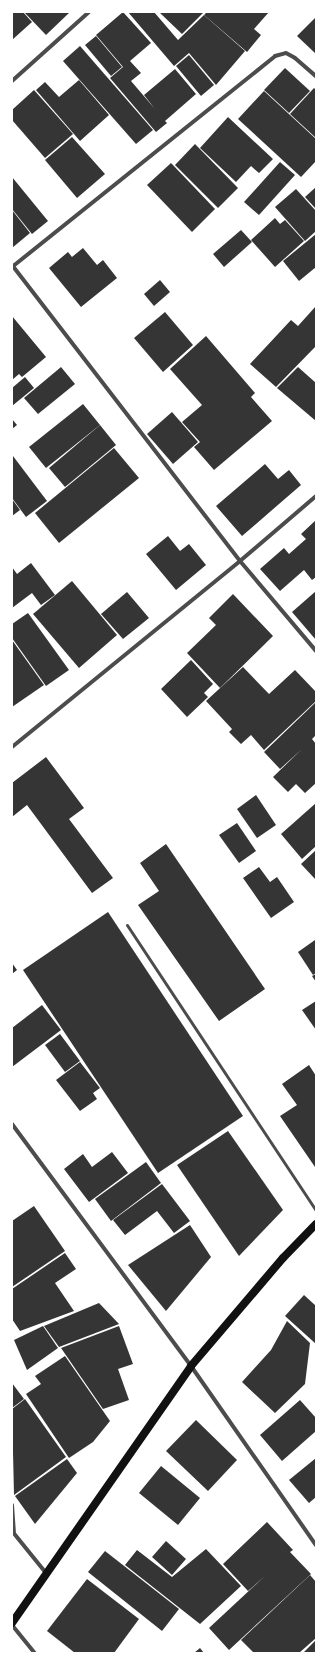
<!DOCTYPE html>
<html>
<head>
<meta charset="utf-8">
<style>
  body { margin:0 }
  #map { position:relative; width:328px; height:1665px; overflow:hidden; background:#fff; font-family:"Golos Text",sans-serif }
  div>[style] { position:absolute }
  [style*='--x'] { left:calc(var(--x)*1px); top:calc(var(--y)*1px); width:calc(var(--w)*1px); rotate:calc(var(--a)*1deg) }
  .building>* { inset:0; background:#353535 }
  .service>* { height:3px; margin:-1.5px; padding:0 1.5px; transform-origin:1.5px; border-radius:1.5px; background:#4c4c4c }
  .minor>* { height:4px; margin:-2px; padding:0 2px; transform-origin:2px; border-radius:2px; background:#4c4c4c }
  .secondary>* { height:8px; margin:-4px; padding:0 4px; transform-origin:4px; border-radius:4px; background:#111 }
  span { translate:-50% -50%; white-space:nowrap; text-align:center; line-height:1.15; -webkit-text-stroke:4px #fff; paint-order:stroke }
  .frame { position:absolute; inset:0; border:13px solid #fff; pointer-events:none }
</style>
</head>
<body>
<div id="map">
  <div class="building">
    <i style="clip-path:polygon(12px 12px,23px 12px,32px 22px,12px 40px)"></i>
    <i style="clip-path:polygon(24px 12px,70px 12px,46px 35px)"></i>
    <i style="clip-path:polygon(123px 12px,151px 43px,130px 61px,141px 73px,131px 81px,155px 109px,144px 95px,175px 69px,196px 94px,165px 121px,167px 123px,156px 132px,110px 78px,123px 67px,96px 35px)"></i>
    <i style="clip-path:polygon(128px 12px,154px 12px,178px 40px,204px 15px,245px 51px,216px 85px,189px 53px,174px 66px)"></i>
    <i style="clip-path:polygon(159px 12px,204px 12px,182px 34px)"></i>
    <i style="clip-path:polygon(207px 12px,236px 13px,269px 12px,254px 29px,261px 35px,247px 52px,204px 15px)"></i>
    <i style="clip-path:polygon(316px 17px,316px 54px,297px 36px)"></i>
    <i style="clip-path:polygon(96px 36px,122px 67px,111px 76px,85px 45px)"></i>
    <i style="clip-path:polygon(80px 46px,153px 130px,136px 144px,63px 61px)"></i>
    <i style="clip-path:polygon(189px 55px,214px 85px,201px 96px,176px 66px)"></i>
    <i style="clip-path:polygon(285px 68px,310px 91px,289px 113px,264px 90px)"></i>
    <i style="clip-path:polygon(79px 80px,109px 115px,80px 141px,36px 90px,45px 82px,59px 97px)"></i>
    <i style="clip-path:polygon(314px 88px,316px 90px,316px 138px,290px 114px)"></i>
    <i style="clip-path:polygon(34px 90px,73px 134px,45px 158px,12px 120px,12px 110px)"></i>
    <i style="clip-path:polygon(264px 91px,316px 139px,316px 161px,301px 177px,238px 119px)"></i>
    <i style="clip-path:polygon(228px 117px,273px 159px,259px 173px,251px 166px,236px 182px,200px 148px)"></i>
    <i style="clip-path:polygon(72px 137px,105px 174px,77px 198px,45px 160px)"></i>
    <i style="clip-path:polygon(195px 144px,238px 188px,218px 208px,175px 165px)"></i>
    <i style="clip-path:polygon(280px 162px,295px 175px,259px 215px,244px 202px)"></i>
    <i style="clip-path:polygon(171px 163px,215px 209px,192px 232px,147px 185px)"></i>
    <i style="clip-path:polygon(12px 177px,48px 221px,32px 234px,12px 209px)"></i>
    <i style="clip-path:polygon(316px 187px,316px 209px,305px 197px)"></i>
    <i style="clip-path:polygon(296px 189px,316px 211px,316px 231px,305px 241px,275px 207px)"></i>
    <i style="clip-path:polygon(12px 210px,30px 233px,12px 248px)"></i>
    <i style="clip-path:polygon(275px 218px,280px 224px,285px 220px,304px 241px,275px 267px,251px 240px)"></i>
    <i style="clip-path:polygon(241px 230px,252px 242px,224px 267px,213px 254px)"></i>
    <i style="clip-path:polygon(316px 234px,316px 267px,299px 281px,283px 261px)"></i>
    <i style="clip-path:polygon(83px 248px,97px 265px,103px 260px,117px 278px,81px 307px,49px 268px,68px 252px,72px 257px)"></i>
    <i style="clip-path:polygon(160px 280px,170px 292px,154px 306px,144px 294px)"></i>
    <i style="clip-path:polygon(316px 306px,316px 346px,276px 387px,250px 364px,291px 320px,298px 326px)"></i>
    <i style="clip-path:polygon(165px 312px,193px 345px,163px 372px,134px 338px)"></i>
    <i style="clip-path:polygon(12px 316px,46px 357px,22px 377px,19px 374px,12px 380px)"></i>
    <i style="clip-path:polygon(206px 336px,255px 393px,251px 397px,272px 421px,214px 470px,194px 447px,200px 442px,182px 422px,202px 405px,170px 369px)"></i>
    <i style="clip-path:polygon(61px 367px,75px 384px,38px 414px,24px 398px)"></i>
    <i style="clip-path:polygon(298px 367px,316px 383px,316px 421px,277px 388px)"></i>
    <i style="clip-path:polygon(25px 377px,34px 388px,12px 406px,12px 388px)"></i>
    <i style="clip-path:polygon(83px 404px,100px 425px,46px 468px,29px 447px)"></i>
    <i style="clip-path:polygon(172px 412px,198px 442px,173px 464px,147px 434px)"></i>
    <i style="clip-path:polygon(12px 419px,17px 425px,12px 429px)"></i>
    <i style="clip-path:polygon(100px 425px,116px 445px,65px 487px,49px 468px)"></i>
    <i style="clip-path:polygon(114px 448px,139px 478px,59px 543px,35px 513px)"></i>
    <i style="clip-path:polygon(13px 456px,47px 501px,26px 517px,12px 498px)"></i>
    <i style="clip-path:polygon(265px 464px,278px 479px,289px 470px,301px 485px,242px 536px,216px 506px)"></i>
    <i style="clip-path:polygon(12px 499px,20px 510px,12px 516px)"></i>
    <i style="clip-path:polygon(316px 520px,316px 577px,312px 580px,304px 570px,280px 591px,260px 569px,284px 548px,289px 554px,306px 539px,301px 534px)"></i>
    <i style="clip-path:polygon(168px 536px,180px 551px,189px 544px,206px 565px,176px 590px,146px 554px)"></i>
    <i style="clip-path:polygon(31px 563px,55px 595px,41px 605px,32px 593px,12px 608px,12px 567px,17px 574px)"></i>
    <i style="clip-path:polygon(72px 581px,117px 635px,79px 668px,33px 614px)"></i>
    <i style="clip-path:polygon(316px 591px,316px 640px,292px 612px)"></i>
    <i style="clip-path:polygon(127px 592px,149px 618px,123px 639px,101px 614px)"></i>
    <i style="clip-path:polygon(233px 594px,273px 636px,220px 688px,187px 653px,216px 625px,209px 618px)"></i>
    <i style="clip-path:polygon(28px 613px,69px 670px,46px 686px,12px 638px,12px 624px)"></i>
    <i style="clip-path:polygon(12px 640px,44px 685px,12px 707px)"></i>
    <i style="clip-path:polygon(191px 660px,213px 684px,204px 693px,208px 697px,187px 717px,161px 689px)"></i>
    <i style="clip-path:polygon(243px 667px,269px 694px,295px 670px,316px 692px,316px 701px,264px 750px,251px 735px,241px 744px,229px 732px,244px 717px,232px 729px,206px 701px)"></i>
    <i style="clip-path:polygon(316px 702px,316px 735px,312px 739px,316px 744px,316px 783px,305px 793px,296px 784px,288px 792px,273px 777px,302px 749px,280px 769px,264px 752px)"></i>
    <i style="clip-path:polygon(46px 757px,84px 808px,69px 819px,113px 878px,92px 893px,27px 805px,12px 817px,12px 783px)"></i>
    <i style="clip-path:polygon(256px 795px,276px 825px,257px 838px,237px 809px)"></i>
    <i style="clip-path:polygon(316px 803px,316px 846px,302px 859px,281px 834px)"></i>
    <i style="clip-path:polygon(237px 823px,256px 851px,239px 863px,219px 835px)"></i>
    <i style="clip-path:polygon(166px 844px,265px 989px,219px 1021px,138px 905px,159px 891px,140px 863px)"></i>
    <i style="clip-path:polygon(316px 850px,316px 880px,301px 864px)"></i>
    <i style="clip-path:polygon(259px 867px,270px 882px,277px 877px,294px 902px,271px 918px,243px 878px)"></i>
    <i style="clip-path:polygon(108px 912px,243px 1116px,158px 1173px,23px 970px)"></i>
    <i style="clip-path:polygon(315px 940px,316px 973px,313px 975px,298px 952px)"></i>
    <i style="clip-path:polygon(12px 963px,17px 970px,12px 974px)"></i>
    <i style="clip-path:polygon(316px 974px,316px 982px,312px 976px)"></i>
    <i style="clip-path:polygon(316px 1001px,316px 1030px,302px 1010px)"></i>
    <i style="clip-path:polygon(42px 1005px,61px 1030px,12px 1067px,12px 1028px)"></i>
    <i style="clip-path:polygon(60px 1034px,80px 1061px,65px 1072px,45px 1045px)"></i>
    <i style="clip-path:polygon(80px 1062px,100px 1088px,93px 1093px,97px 1099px,80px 1111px,56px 1080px)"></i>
    <i style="clip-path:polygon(309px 1065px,316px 1076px,315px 1167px,280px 1116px,297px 1105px,282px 1084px)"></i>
    <i style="clip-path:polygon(228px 1131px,283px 1210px,239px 1256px,177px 1165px)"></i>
    <i style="clip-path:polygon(112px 1152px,128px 1173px,89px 1202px,64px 1169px,83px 1154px,92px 1167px)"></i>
    <i style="clip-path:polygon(146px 1162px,161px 1183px,111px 1221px,95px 1199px)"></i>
    <i style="clip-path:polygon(162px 1184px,190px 1221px,174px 1233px,157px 1211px,125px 1235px,113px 1220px)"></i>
    <i style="clip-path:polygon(34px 1206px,65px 1251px,12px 1287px,12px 1221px)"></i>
    <i style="clip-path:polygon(190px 1225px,211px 1257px,166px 1311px,128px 1265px)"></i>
    <i style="clip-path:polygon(65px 1253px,76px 1269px,55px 1283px,74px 1311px,20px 1331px,12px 1319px,12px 1289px)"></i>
    <i style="clip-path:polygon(304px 1295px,316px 1306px,316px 1344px,285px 1316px)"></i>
    <i style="clip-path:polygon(99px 1303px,119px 1324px,59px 1347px,44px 1326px)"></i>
    <i style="clip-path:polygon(287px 1321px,310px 1343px,305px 1384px,275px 1413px,242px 1382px,271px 1350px)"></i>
    <i style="clip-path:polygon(43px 1326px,58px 1348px,27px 1370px,14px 1340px)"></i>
    <i style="clip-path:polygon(119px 1326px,133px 1364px,118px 1369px,129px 1400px,103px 1409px,61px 1348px)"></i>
    <i style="clip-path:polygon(65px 1356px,110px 1421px,93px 1442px,69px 1458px,26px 1394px,41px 1384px,35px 1376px)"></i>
    <i style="clip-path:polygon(12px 1383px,24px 1399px,12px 1408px)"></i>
    <i style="clip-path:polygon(25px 1399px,66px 1457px,14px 1495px,12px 1409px)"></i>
    <i style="clip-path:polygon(300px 1400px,316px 1418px,316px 1431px,282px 1461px,260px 1435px)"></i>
    <i style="clip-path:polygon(196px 1420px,237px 1460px,208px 1491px,166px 1451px)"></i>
    <i style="clip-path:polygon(316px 1458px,316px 1497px,309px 1503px,289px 1480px)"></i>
    <i style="clip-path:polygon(67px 1459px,77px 1473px,35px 1524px,15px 1496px)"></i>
    <i style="clip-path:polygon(161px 1466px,200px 1498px,178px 1525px,139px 1493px)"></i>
    <i style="clip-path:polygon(267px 1522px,293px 1550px,290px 1552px,311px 1574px,229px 1650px,209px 1628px,265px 1576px,248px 1591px,223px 1564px)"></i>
    <i style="clip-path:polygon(166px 1541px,186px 1559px,172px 1575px,152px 1557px)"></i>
    <i style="clip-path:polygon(206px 1549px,241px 1586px,200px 1624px,125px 1565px,137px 1550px,172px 1577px)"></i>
    <i style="clip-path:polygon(105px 1551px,179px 1609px,162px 1631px,88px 1572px)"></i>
    <i style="clip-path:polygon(310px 1575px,316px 1582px,316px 1638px,299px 1653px,254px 1653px,241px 1640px)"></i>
    <i style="clip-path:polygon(87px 1579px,139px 1619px,114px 1653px,75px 1653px,47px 1631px)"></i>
    <i style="clip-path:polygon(316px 1640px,316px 1653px,303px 1653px)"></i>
    <i style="clip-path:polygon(200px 1648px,204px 1653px,194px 1653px)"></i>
  </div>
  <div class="service">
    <i style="--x:127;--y:925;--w:343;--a:56.5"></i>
  </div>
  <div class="minor">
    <i style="--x:12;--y:81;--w:103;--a:-41.9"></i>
    <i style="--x:12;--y:265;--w:374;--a:52.4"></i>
    <i style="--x:240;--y:561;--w:118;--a:49.8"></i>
    <i style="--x:12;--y:267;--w:337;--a:-38.7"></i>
    <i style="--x:275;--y:56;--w:11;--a:-15"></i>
    <i style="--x:286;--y:53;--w:10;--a:29"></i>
    <i style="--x:295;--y:58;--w:28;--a:41"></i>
    <i style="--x:12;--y:747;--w:294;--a:-39.2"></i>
    <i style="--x:240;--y:561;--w:100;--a:-40.5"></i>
    <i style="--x:12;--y:1124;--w:301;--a:53.5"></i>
    <i style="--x:191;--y:1366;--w:218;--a:55.1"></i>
    <i style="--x:12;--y:1505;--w:27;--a:86"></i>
    <i style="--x:12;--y:1531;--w:54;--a:51"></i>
    <i style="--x:12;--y:1625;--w:36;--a:51"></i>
  </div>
  <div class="secondary">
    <i style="--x:12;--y:1623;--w:313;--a:-55.1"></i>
    <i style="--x:191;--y:1366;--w:142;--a:-49.6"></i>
    <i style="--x:283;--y:1258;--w:47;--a:-45.9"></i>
  </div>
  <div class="frame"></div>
</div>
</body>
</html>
